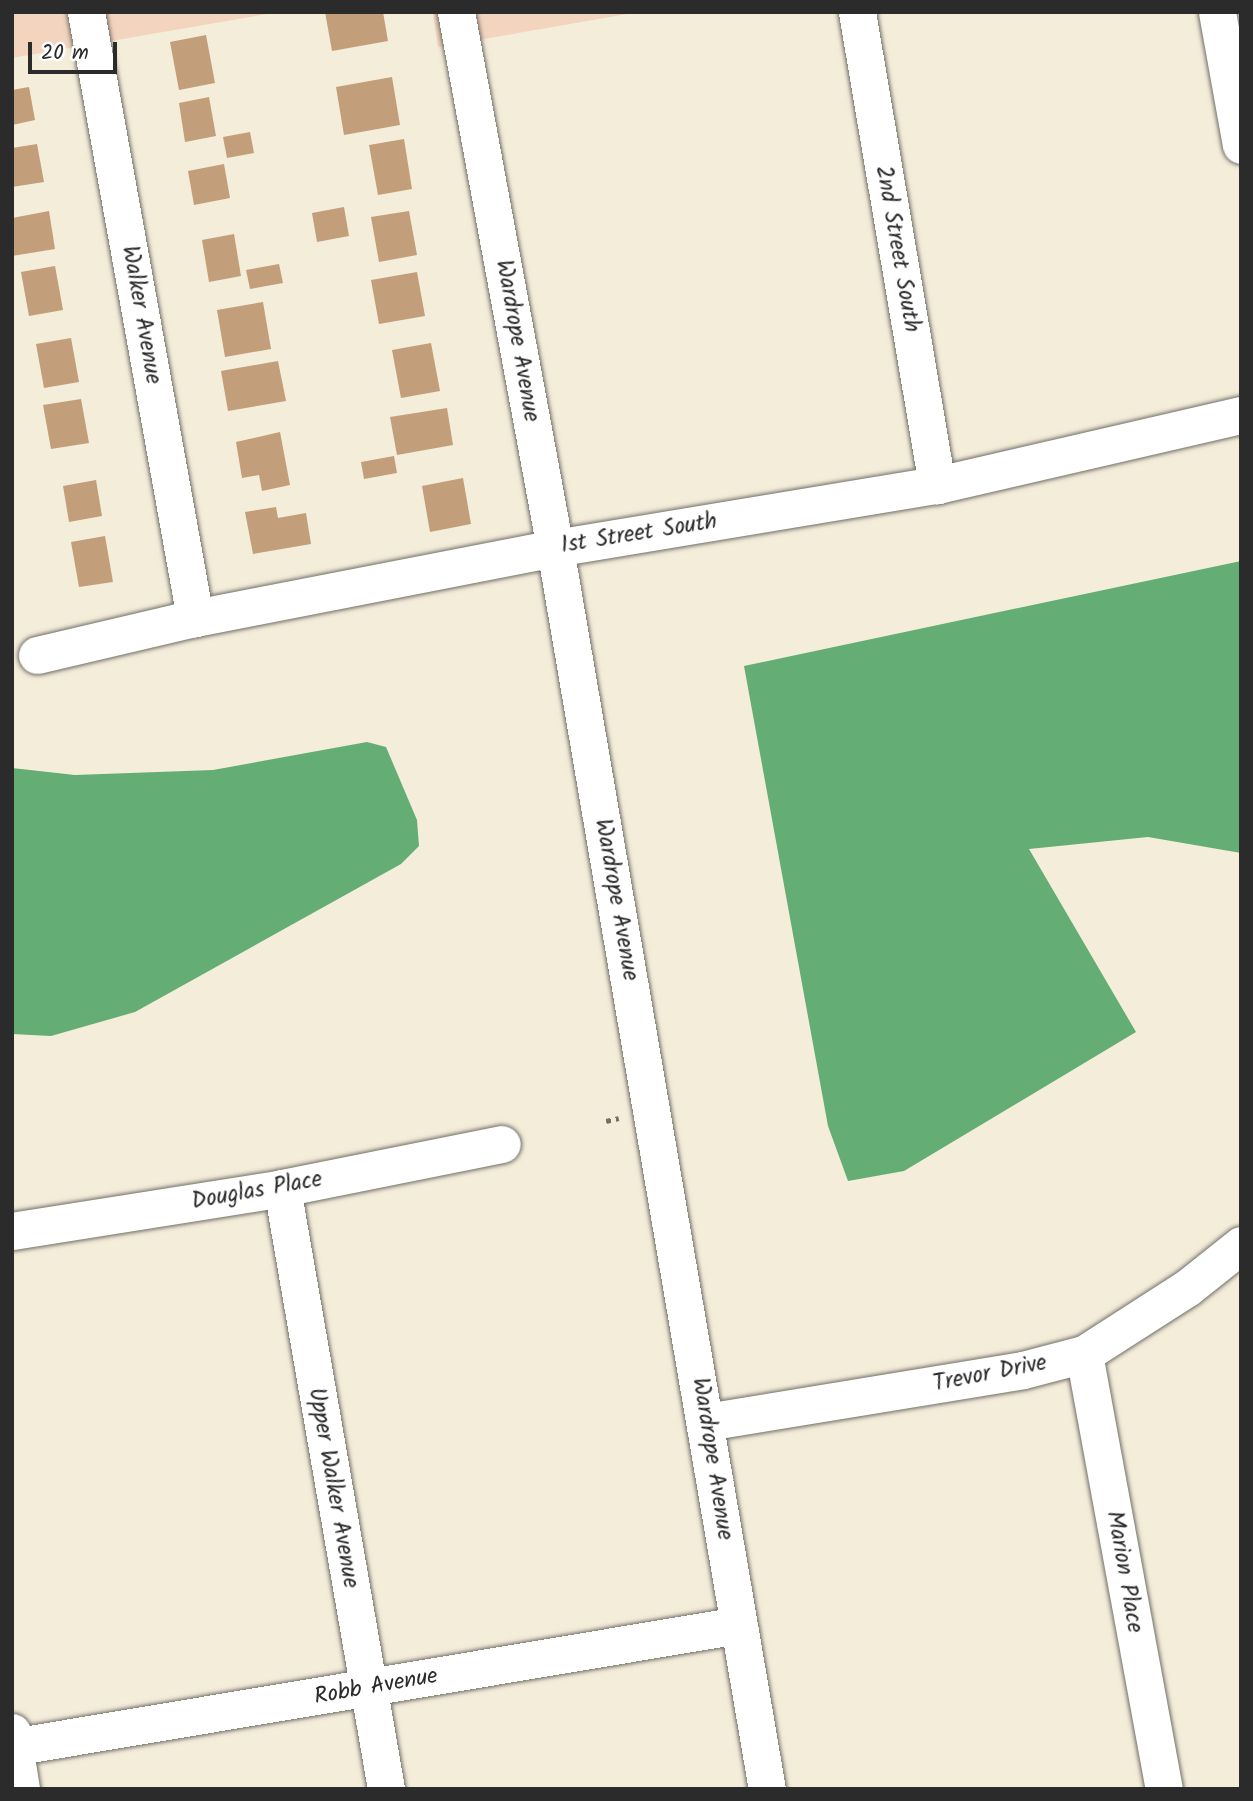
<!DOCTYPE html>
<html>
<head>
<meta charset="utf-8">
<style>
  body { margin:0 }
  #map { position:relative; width:1253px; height:1801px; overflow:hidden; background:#f4edda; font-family:Kalam,sans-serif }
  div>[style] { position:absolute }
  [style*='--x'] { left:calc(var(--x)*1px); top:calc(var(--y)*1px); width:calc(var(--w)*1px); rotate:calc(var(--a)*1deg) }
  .built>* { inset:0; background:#f3d4be }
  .forest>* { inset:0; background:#64ad74 }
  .building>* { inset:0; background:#c29e7a }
  .path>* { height:4.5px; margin-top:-2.25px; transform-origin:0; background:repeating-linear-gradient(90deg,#716f68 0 5px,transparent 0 10px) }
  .roads { filter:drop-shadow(0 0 2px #716f68) drop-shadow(0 0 2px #716f68) }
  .minor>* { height:37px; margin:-18.5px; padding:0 18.5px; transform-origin:18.5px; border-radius:18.5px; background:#fff }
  span { translate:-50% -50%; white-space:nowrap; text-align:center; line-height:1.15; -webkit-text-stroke:6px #fff; paint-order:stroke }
  .street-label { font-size:23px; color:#2b2b2b }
  .frame { position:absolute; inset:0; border:14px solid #2b2b2b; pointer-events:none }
  .scale { position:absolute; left:28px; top:42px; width:89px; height:32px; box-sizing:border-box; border:4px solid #2b2b2b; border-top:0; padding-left:9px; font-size:21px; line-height:24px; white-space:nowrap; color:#2b2b2b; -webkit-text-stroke:5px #fff; paint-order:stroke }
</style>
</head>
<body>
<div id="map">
  <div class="built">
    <i style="clip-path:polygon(12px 12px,279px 12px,12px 58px)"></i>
    <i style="clip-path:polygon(433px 12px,639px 12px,438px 47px)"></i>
  </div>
  <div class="forest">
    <i style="clip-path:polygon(1241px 561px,1241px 853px,1148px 837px,1029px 849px,1136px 1032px,904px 1171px,848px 1181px,828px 1126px,744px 666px)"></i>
    <i style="clip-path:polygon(367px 742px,386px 747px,417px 820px,419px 846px,401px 864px,135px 1012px,51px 1036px,12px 1034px,12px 768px,75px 775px,213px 770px)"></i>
  </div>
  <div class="building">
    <i style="clip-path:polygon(325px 12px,383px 12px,388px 41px,332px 51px)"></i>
    <i style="clip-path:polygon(206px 35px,215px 83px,179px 90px,170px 42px)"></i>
    <i style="clip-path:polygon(392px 77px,400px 125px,344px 135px,336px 87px)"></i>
    <i style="clip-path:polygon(29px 87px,35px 120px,12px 125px,12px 90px)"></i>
    <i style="clip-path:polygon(209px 97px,216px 136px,185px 142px,179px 103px)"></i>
    <i style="clip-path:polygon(250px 132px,254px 153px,227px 158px,223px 137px)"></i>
    <i style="clip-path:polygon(404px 139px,412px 189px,378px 195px,369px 145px)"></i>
    <i style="clip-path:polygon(37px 144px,44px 182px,12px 187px,12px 148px)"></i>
    <i style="clip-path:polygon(224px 164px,230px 198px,194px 205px,188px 171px)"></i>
    <i style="clip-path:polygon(344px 207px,349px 236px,317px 242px,312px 213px)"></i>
    <i style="clip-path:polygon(49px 211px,55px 249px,12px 256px,12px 218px)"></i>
    <i style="clip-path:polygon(409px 211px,417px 255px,379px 262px,371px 217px)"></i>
    <i style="clip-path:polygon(234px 234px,241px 276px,209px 282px,202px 240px)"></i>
    <i style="clip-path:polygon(279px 264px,283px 283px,250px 289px,246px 270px)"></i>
    <i style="clip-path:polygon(55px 266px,63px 310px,29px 316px,21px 272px)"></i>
    <i style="clip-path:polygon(417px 272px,425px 316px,379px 324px,371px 280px)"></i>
    <i style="clip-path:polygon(263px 302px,271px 349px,225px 357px,217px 310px)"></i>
    <i style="clip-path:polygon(71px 338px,79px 382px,44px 388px,36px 344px)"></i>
    <i style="clip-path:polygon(431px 343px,440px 391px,401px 398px,392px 350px)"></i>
    <i style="clip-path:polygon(278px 361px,286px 401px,228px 411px,221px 371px)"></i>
    <i style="clip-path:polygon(81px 399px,89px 443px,51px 449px,43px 405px)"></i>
    <i style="clip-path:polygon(447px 408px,453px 445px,397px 455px,390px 417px)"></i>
    <i style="clip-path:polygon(280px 432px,290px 485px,262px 491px,259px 475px,242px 478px,236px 442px)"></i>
    <i style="clip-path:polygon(394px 456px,397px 473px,364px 479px,361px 462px)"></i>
    <i style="clip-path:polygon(463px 478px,471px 524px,430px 532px,422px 486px)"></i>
    <i style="clip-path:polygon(96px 480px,102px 516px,69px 522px,63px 486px)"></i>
    <i style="clip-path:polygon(276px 507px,278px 518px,306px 513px,311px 544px,253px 554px,245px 512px)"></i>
    <i style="clip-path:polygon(105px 536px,113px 582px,79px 587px,71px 542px)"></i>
  </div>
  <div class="path">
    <i style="--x:606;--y:1121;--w:13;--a:-13"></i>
  </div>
  <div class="roads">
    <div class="minor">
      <i style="--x:86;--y:12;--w:616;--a:79.8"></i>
      <i style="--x:456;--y:12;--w:545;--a:79.54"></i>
      <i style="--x:555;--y:548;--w:1259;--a:80.31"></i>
      <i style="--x:857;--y:12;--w:480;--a:80.4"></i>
      <i style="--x:1217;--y:12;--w:135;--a:79.8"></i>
      <i style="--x:37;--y:655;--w:162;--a:-13.2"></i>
      <i style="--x:195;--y:618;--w:367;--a:-11"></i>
      <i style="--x:555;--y:548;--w:387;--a:-9.4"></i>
      <i style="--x:937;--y:485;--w:312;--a:-13"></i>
      <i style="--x:282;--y:1188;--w:610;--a:80.18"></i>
      <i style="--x:12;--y:1231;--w:273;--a:-9"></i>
      <i style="--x:282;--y:1188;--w:224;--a:-11.3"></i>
      <i style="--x:1084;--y:1354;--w:442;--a:79.6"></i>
      <i style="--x:706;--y:1422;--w:321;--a:-9.3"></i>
      <i style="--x:1023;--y:1370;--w:63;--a:-14.7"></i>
      <i style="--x:1084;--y:1354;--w:122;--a:-32.7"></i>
      <i style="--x:1187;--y:1288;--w:69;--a:-38.5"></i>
      <i style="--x:12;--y:1732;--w:58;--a:81"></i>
      <i style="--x:12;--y:1747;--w:737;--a:-9.53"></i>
    </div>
  </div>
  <div class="street-label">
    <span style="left:897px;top:249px;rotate:80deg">2nd Street South</span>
    <span style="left:141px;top:315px;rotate:80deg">Walker Avenue</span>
    <span style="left:517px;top:341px;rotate:80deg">Wardrope Avenue</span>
    <span style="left:639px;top:534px;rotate:-9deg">1st Street South</span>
    <span style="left:616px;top:900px;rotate:80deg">Wardrope Avenue</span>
    <span style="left:257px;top:1191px;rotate:-10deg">Douglas Place</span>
    <span style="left:990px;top:1374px;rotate:-11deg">Trevor Drive</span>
    <span style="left:712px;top:1459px;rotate:81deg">Wardrope Avenue</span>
    <span style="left:333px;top:1488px;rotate:80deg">Upper Walker Avenue</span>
    <span style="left:1124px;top:1572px;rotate:80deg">Marion Place</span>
    <span style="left:376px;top:1687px;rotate:-10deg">Robb Avenue</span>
  </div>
  <div class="frame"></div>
  <div class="scale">20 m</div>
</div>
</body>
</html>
